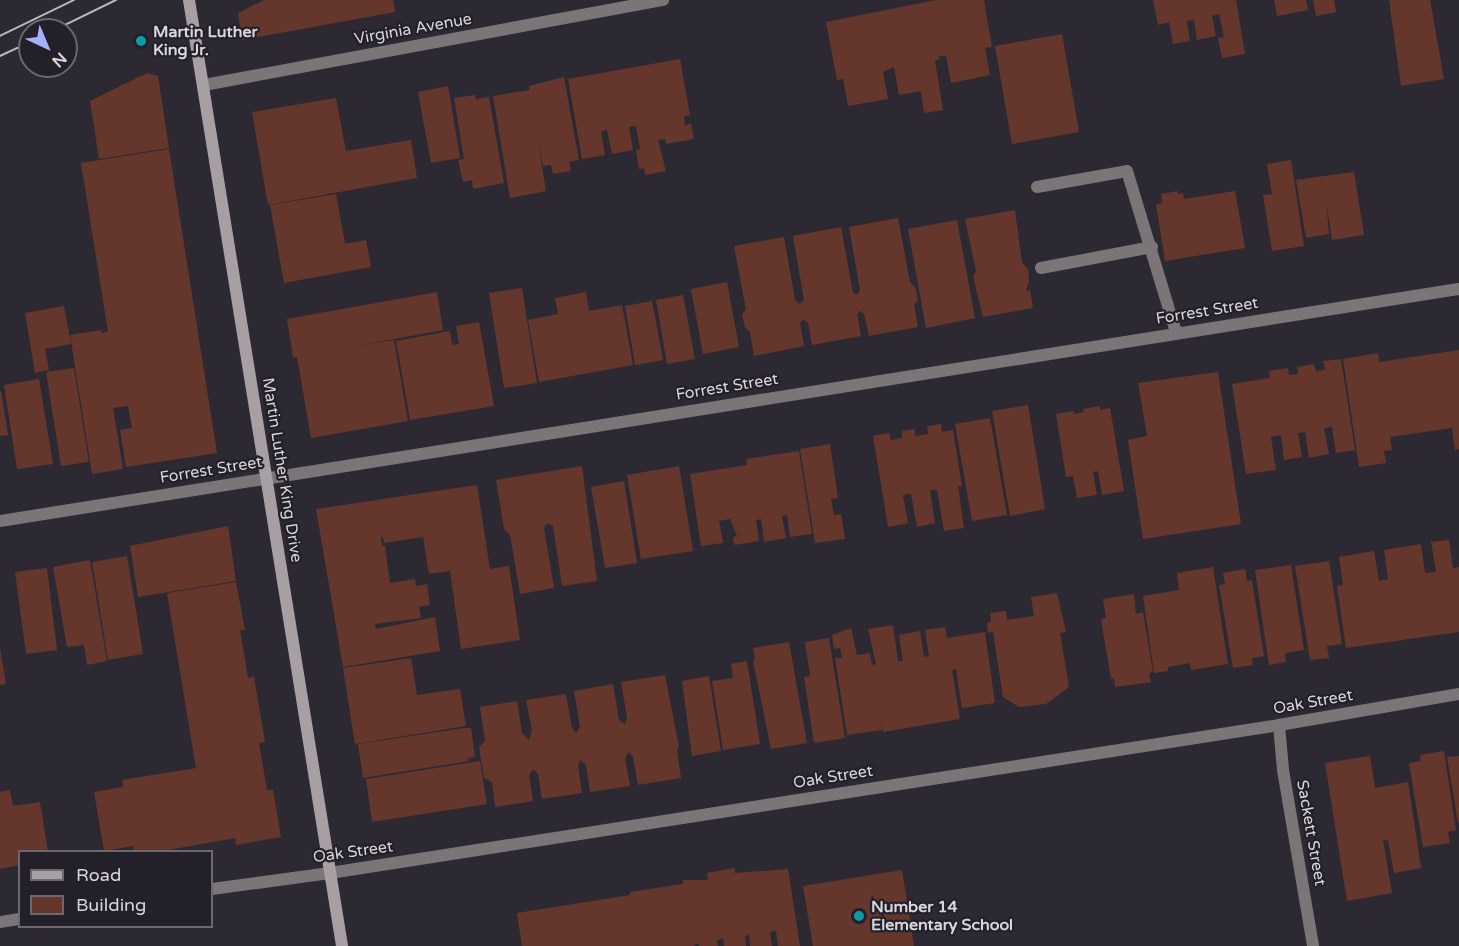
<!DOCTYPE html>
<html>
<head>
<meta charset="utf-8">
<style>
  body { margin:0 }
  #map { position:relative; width:1459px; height:946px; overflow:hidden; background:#2d2933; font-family:"Varela Round",sans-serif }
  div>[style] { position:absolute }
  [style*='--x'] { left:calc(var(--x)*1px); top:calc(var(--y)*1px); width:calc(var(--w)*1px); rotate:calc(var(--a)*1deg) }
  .building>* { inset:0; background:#65372c }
  .lane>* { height:12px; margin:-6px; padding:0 6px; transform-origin:6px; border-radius:6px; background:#7b7578 }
  .street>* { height:12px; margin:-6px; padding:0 6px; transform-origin:6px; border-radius:6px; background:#7b7578 }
  .secondary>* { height:12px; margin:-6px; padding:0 6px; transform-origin:6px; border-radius:6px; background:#a89fa4 }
  .tram>* { height:1.5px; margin:-0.75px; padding:0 0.75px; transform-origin:0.75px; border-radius:0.75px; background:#bbb8c0 }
  .dots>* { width:16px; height:16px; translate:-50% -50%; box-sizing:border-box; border:3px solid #232029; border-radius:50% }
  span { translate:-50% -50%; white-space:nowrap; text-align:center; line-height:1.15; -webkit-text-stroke:4.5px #232029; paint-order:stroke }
  .street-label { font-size:16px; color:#d8d5dc }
  .poi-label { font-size:16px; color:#d8d5dc; font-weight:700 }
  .left { translate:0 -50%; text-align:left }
  .legend { position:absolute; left:18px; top:850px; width:195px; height:78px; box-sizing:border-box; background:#232029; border:2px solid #6b6871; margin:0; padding:8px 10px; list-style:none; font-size:18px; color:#d8d5dc }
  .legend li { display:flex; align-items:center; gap:12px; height:30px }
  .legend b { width:30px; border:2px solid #6b6871 }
  .north { position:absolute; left:18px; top:18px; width:60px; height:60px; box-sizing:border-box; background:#232029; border:2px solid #6b6871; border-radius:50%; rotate:136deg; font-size:16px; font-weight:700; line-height:24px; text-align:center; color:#d8d5dc }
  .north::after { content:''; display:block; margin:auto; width:21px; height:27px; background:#a5b1fc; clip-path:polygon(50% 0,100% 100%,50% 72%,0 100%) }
</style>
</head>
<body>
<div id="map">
  <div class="building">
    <i style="clip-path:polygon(264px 0,393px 0,395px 12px,242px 40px,238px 13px)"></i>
    <i style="clip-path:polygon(936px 0,984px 0,992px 47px,985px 48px,990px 75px,951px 83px,946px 56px,939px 56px,940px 59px,935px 60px,943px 110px,924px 113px,921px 91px,899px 95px,894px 67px,883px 72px,888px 99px,848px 106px,843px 79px,837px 80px,826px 22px)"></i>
    <i style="clip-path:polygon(1153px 0,1236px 0,1245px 54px,1222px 58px,1218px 38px,1224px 37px,1219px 14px,1212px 16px,1216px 36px,1197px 40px,1194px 20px,1187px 21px,1190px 41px,1173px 44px,1169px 22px,1158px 25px)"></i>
    <i style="clip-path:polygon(1274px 0,1306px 0,1308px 10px,1277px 16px)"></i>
    <i style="clip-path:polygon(1313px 0,1334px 0,1336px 12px,1316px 16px)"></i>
    <i style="clip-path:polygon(1389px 0,1430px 0,1444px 79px,1401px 86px)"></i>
    <i style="clip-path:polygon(1062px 34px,1079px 132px,1012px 144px,995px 46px)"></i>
    <i style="clip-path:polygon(680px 59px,690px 115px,684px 116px,685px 125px,691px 124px,694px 139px,666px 144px,665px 139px,658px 140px,666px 171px,645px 175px,644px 168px,639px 169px,636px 150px,640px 149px,636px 126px,629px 127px,633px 150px,612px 154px,607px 130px,601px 131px,605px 155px,582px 159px,568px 79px)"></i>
    <i style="clip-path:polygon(147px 73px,158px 76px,169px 148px,99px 159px,90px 101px)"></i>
    <i style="clip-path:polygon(564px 77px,579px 160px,569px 162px,571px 171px,553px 174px,551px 165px,543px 166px,538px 142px,546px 191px,510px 198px,493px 96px,530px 90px,529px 86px)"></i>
    <i style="clip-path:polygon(448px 86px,460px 158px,431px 163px,418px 92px)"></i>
    <i style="clip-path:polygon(475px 95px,476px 99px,489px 97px,504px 183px,473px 189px,472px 180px,463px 182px,458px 160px,464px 159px,454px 98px)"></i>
    <i style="clip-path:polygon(336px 98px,346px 151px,411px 140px,417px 178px,268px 205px,252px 112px)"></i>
    <i style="clip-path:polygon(169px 149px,217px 453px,126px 467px,120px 430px,132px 428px,128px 406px,113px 408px,123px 469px,92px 474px,70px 335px,101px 330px,102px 333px,108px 332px,81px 163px)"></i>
    <i style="clip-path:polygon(1291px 160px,1304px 246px,1272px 251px,1263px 195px,1272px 194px,1267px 164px)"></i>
    <i style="clip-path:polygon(1354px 172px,1364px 235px,1332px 240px,1326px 202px,1329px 234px,1306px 238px,1296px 180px)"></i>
    <i style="clip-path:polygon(1178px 191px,1178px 194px,1183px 193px,1184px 199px,1235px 191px,1245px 248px,1165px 261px,1156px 204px,1162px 203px,1161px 194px)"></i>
    <i style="clip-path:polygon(336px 194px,345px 244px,366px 240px,371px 267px,284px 283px,270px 205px)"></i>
    <i style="clip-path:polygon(1015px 210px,1022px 263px,1028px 269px,1029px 281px,1026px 291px,1030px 290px,1033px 308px,983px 317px,973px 277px,976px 271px,965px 219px)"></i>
    <i style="clip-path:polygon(898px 218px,910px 282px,915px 287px,918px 300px,914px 305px,918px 327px,869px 336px,864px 314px,860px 311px,857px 314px,861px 336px,812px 345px,808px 323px,803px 319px,800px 323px,804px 346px,754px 356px,750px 332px,745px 328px,742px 314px,746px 310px,734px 246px,784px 237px,795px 300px,800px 304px,804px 300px,793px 236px,841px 227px,853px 293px,857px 295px,860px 290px,849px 227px)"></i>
    <i style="clip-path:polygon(957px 220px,975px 318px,926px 328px,908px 229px)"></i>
    <i style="clip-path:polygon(727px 282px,739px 347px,703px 354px,691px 289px)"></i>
    <i style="clip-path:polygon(522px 288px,537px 383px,504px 388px,489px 293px)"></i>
    <i style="clip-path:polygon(437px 292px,443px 330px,356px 346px,394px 340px,408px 421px,311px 438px,297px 357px,293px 357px,287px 319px)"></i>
    <i style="clip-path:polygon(586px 292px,589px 311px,622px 305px,633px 365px,539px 382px,528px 320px,558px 314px,555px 298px)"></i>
    <i style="clip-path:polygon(683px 295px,695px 359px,667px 364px,656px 300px)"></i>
    <i style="clip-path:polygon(652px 301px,663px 360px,635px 365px,625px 306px)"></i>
    <i style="clip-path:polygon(64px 306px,71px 344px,45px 349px,49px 370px,35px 373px,25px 313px)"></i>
    <i style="clip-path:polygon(479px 322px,494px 406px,410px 420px,396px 341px,450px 331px,452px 345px,459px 344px,456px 326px)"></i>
    <i style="clip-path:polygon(1459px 350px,1459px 449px,1455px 450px,1452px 428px,1390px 437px,1392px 450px,1384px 451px,1386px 463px,1359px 467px,1343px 359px,1378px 353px,1379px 362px)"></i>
    <i style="clip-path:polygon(1341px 359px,1355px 450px,1336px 453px,1332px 427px,1324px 428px,1329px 454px,1309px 458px,1305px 432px,1298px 433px,1302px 457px,1284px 460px,1281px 435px,1271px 437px,1276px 470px,1246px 474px,1232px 384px,1270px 378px,1269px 371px,1288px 368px,1289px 375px,1298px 374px,1297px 367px,1314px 364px,1316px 371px,1325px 370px,1323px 361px)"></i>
    <i style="clip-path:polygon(74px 368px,89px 462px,61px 466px,46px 372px)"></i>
    <i style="clip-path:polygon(1218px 372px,1241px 524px,1143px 539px,1128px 440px,1147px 436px,1138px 383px)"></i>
    <i style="clip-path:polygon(39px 379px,53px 464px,17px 469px,4px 385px)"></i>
    <i style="clip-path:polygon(1px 391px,8px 435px,0 436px,0 392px)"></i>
    <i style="clip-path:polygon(1028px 405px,1045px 509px,1010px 516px,992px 411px)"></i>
    <i style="clip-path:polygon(1100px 406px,1100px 410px,1110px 408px,1124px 491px,1102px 495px,1098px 471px,1093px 472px,1097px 495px,1077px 498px,1073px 476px,1066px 477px,1056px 414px,1074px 411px,1074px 414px,1084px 412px,1083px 409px)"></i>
    <i style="clip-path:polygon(990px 418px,1007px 515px,972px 521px,955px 424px)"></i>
    <i style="clip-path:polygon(941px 424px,942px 432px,953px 430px,962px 486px,958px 486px,964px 528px,944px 531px,937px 490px,930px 490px,935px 523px,917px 527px,911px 494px,903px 495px,908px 523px,888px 527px,873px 436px,889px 433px,891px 440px,902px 438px,902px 431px,915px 429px,915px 436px,928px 434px,927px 426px)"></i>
    <i style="clip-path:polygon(830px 444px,838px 498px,831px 499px,834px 515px,841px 514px,845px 539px,815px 543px,800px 449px)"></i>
    <i style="clip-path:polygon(799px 451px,812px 534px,790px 537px,787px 515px,782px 516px,786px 538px,764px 542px,761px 519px,756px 520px,759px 541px,734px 545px,733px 537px,737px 536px,730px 519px,719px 521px,723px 543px,701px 546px,690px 474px,747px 465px,746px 459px)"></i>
    <i style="clip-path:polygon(582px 466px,597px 581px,562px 586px,553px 526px,547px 523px,544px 528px,554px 588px,520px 594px,510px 535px,504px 529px,496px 480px)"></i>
    <i style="clip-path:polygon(679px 466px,693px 551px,641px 559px,627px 475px)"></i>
    <i style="clip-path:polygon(624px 481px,637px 563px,605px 568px,591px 487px)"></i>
    <i style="clip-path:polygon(477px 485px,490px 569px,509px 566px,520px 640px,461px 649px,450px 571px,429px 574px,423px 537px,384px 543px,383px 537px,381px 537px,382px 546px,385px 546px,390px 583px,415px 579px,416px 586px,427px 584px,430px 605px,419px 607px,421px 618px,375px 624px,376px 629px,435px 617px,440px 651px,343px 667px,316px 509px)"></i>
    <i style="clip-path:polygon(228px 526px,236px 581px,138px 597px,130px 546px)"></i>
    <i style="clip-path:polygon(1449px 540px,1453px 568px,1459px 567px,1459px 632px,1346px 648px,1337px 586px,1343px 585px,1339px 557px,1374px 551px,1379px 581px,1388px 579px,1384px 550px,1421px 544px,1425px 573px,1436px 572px,1431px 542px)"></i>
    <i style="clip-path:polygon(127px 556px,143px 654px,108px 660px,92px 562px)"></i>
    <i style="clip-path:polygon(90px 560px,107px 661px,87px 665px,84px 645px,67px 647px,53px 567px)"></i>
    <i style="clip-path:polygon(1329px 561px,1342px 644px,1327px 646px,1329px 658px,1310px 660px,1295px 566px)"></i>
    <i style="clip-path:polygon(1291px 565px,1304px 650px,1285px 653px,1286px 662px,1269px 665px,1255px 570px)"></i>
    <i style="clip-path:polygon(1213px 567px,1228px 664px,1191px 670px,1190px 663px,1168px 667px,1168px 671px,1154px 673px,1143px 596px,1179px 590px,1177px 573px)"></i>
    <i style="clip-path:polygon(47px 568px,57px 650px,26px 654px,15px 572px)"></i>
    <i style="clip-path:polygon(1245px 569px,1247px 581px,1252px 580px,1264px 656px,1252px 658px,1253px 665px,1233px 668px,1219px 585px,1225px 584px,1223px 573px)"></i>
    <i style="clip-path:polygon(236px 582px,245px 630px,240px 630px,248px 678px,254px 677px,265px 742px,259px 743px,267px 790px,273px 790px,281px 837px,236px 845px,235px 838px,157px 852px,134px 852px,133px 846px,104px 851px,94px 792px,123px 787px,122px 780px,196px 768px,167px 593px)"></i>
    <i style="clip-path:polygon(1057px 593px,1066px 632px,1060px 633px,1069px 687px,1046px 704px,1019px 707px,1003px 697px,993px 632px,988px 633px,987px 623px,991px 622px,990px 613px,1006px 611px,1007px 620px,1034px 616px,1031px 597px)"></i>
    <i style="clip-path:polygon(1134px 594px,1136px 614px,1143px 612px,1153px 672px,1149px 673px,1151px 682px,1115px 687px,1114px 678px,1111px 679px,1101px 619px,1106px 618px,1103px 599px)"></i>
    <i style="clip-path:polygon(893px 625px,898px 661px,903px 661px,899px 635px,920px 631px,924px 657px,929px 656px,925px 630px,945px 627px,947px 638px,985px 632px,995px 703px,962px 708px,956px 669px,952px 670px,960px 719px,883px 732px,881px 721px,882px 730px,847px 735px,835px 658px,842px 658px,840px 648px,834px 649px,832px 635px,851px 628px,857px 655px,870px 653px,872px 665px,876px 664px,868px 629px)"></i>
    <i style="clip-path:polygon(829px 638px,845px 738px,814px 743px,804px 677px,810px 676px,805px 642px)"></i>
    <i style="clip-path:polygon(789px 642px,807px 743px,771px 749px,753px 661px,755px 660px,753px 648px)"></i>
    <i style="clip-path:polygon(0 648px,6px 684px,0 685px)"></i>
    <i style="clip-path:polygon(411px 658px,417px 695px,460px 689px,466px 726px,355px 744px,343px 668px)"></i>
    <i style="clip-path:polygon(747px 661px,760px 744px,723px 750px,712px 681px,733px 678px,731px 664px)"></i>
    <i style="clip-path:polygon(665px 675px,679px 747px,677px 750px,681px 778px,638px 785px,633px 757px,629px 752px,625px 758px,630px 786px,590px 792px,586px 765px,580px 760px,578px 766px,582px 793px,542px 799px,538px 774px,533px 769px,529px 775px,533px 801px,495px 807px,492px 782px,484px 778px,479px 747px,485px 741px,480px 707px,517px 701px,522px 733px,529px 740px,532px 731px,526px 700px,566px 694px,572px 728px,576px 733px,580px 727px,574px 691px,613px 684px,619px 720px,625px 724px,627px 718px,621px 682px)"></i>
    <i style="clip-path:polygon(709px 676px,721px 751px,692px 756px,682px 681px)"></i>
    <i style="clip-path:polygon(464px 728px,471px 728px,475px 757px,468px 758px,469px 761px,363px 778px,358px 744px)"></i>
    <i style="clip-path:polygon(1444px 751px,1456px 830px,1448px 832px,1450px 843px,1423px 847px,1409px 763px,1421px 761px,1420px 755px)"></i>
    <i style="clip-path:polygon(1370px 756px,1375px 788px,1408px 782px,1421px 868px,1394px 873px,1388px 840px,1383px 840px,1392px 893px,1347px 901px,1325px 763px)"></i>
    <i style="clip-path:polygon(1459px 756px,1459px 822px,1458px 822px,1447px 757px)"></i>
    <i style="clip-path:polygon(480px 761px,487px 804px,372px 822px,366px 779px)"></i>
    <i style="clip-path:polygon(10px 790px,13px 806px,40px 802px,48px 852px,20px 852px,20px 865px,0 869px,0 792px)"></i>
    <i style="clip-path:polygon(734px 868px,735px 873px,788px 869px,800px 946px,778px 946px,776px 931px,770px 932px,772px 946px,750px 946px,749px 935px,745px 936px,746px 946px,724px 946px,723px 939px,717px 940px,718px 946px,699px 946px,698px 943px,693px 946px,522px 946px,517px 913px,630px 895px,630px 892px,683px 884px,683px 880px,708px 880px,707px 873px)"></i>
    <i style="clip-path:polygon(902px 870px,914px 946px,813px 946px,803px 886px)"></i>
  </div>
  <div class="lane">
    <i style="--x:1037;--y:187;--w:91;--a:-10.1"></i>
    <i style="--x:1127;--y:171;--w:168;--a:73.1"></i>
    <i style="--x:1041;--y:268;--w:113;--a:-10.7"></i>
  </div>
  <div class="street">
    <i style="--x:204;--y:85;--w:467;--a:-10.5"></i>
    <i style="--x:0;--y:521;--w:1477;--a:-9.04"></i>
    <i style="--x:1279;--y:725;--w:45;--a:84.9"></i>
    <i style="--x:1283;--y:770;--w:179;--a:80.3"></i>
    <i style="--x:212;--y:889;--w:119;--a:-7.7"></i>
    <i style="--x:330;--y:873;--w:960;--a:-8.86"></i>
    <i style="--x:1279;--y:725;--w:183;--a:-9.8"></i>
    <i style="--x:0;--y:922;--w:20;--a:-9"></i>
  </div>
  <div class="secondary">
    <i style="--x:189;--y:0;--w:958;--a:80.81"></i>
  </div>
  <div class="tram">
    <i style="--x:55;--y:30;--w:68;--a:-26.2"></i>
    <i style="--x:0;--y:36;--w:82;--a:-25.9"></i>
    <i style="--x:0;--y:56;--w:33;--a:-25"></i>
  </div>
  <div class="dots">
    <i style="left:141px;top:41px;background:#0f9aa8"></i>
    <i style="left:859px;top:916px;background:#0f9aa8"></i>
  </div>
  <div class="street-label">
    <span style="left:413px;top:29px;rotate:-10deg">Virginia Avenue</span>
    <span style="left:1207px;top:311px;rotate:-9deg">Forrest Street</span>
    <span style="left:727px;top:387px;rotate:-9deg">Forrest Street</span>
    <span style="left:211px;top:470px;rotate:-9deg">Forrest Street</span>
    <span style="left:282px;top:470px;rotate:81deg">Martin Luther King Drive</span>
    <span style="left:1313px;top:702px;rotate:-10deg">Oak Street</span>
    <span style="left:833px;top:777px;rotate:-9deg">Oak Street</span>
    <span style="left:1311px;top:833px;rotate:80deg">Sackett Street</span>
    <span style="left:353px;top:852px;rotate:-8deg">Oak Street</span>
  </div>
  <div class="poi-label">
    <span class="left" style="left:153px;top:41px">Martin Luther<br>King Jr.</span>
    <span class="left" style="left:871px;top:916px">Number 14<br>Elementary School</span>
  </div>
  <ul class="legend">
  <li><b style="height:8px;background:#a89fa4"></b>Road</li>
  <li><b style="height:16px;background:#65372c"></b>Building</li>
  </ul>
  <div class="north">N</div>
</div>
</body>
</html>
